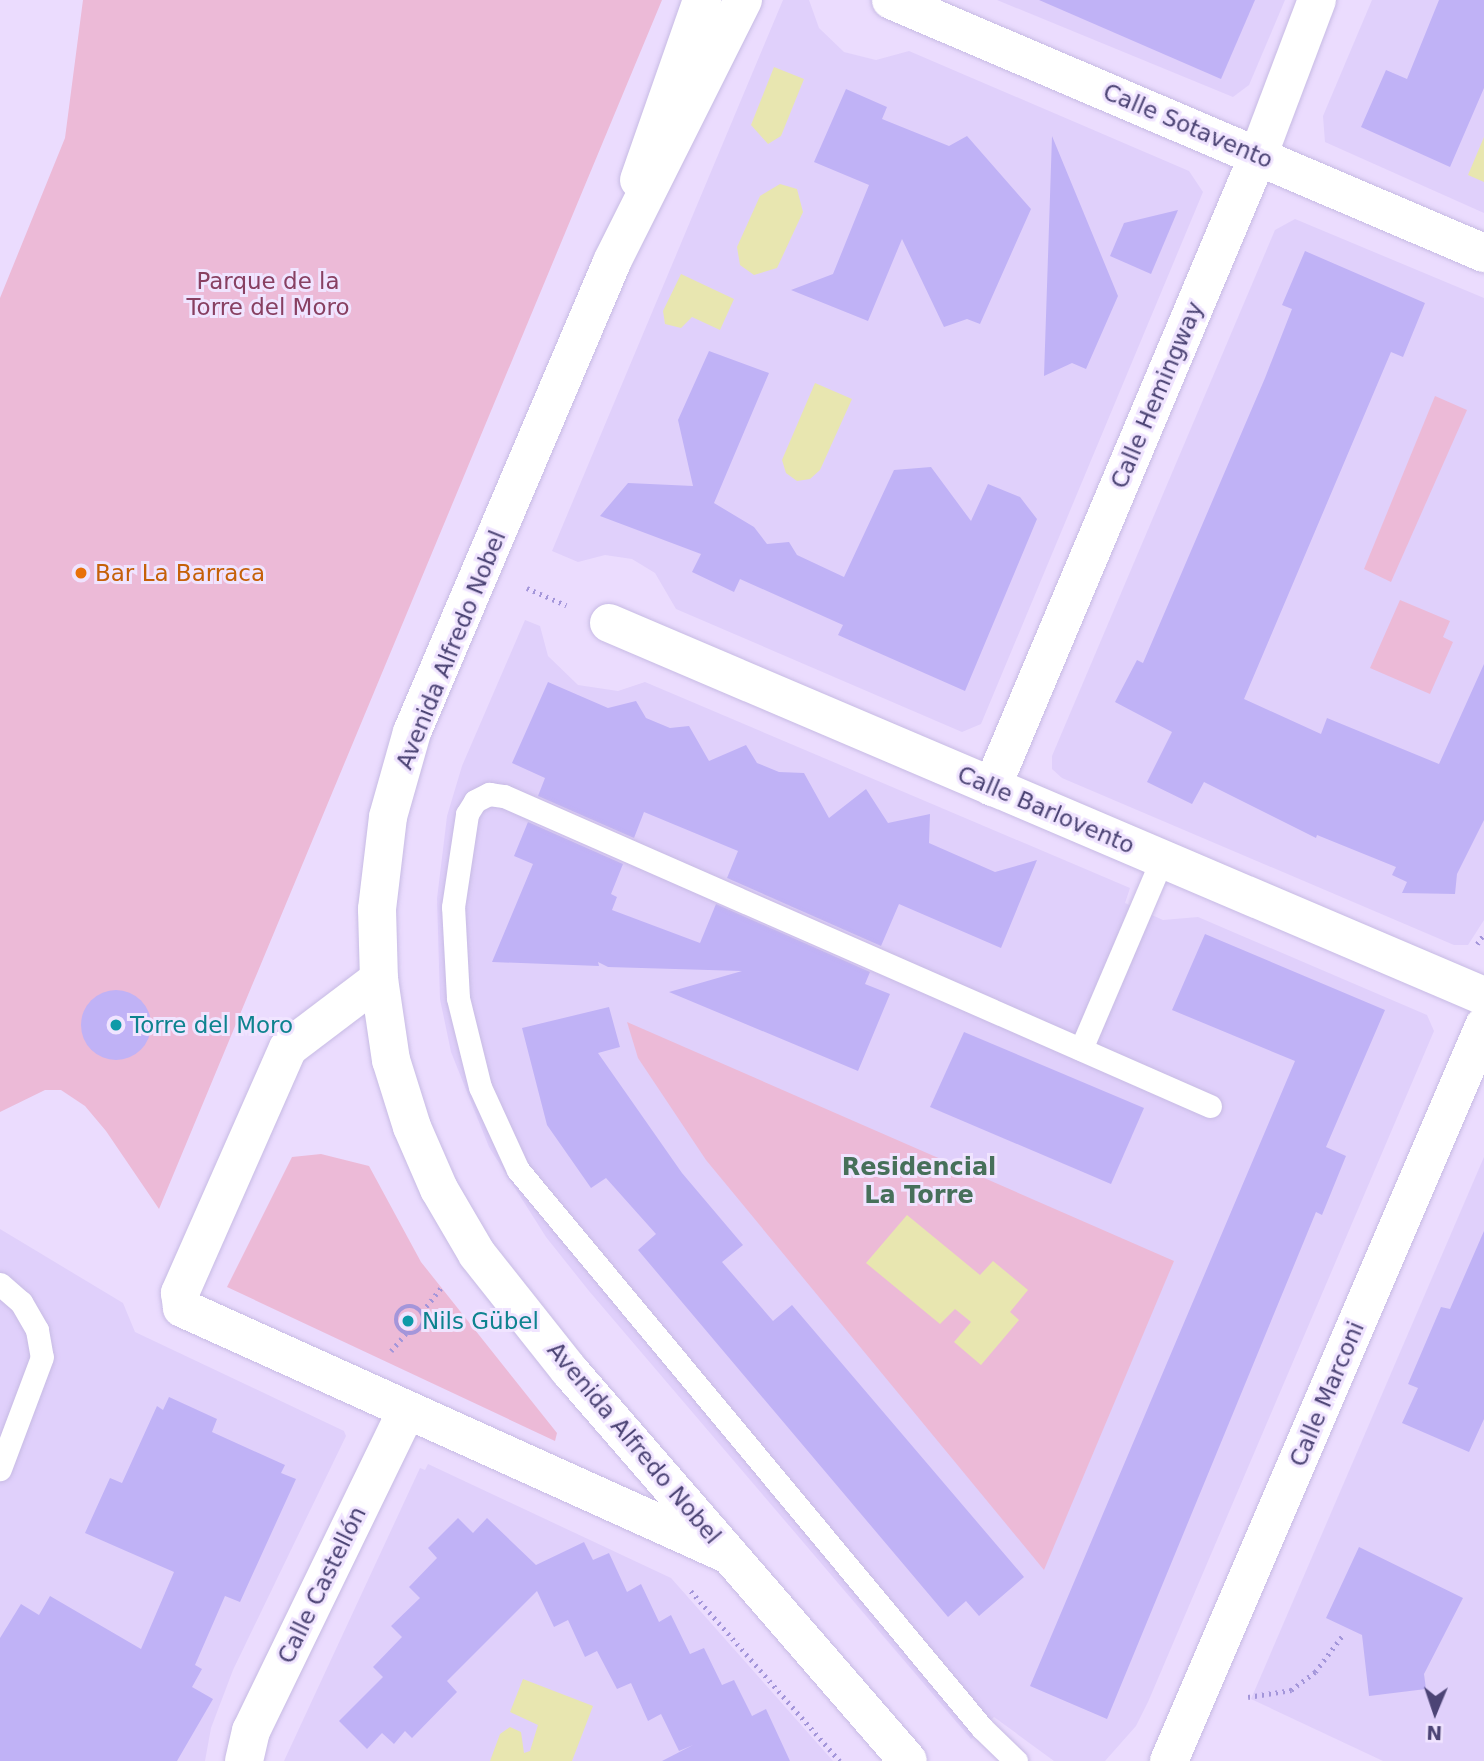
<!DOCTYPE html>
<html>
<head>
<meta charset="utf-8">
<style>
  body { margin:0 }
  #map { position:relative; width:1484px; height:1761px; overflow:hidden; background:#ebdcfe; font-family:"DejaVu Sans",sans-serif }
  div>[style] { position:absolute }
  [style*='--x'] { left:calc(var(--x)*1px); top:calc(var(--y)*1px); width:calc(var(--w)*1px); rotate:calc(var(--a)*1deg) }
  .residential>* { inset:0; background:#e0d0fb }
  .green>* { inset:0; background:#ecbad7 }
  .water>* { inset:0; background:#e8e6b0 }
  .building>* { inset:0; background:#c0b2f6 }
  .round { border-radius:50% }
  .path>* { height:4.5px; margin-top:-2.25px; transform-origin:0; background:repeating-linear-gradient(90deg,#a496da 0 2px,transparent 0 7px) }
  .path>.ring { margin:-2.25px; padding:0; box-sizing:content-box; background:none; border:4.5px solid #a496da; border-radius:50% }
  .roads { filter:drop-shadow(0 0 2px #c7bbe4) drop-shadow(0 0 2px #c7bbe4) }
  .service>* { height:23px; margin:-11.5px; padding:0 11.5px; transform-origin:11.5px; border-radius:11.5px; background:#fff }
  .minor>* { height:38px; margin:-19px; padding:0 19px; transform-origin:19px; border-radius:19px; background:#fff }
  .tertiary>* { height:38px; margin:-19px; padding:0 19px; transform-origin:19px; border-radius:19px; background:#fff }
  .secondary>* { height:38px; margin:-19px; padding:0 19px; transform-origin:19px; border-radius:19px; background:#fff }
  .dots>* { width:19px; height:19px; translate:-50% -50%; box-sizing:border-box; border:4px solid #f0e4ff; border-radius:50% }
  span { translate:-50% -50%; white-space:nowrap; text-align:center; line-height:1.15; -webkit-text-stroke:6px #f0e4ff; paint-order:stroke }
  .street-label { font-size:23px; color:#4c4475 }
  .park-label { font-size:23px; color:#884062 }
  .food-label { font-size:23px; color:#c56008 }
  .left { translate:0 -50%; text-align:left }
  .culture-label { font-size:23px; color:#0d838f }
  .neighbourhood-label { font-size:24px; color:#47705a; font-weight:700 }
  .north { position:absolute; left:1400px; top:1677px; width:70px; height:70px; -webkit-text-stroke:5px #f0e4ff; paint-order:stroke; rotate:182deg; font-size:19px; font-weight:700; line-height:28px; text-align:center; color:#4c4475 }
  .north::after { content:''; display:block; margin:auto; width:24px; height:32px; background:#4c4475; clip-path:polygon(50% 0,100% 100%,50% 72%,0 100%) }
</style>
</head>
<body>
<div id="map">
  <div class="residential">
    <i style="clip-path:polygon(783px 0,809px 0,819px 28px,844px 52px,876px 60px,909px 51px,1189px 171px,1203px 192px,981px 724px,962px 732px,676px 609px,655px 573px,632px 559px,605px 555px,578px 562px,552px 551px)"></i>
    <i style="clip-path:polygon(997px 0,1285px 0,1249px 85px,1233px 97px)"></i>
    <i style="clip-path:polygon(1372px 0,1484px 0,1484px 213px,1325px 142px,1323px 116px)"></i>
    <i style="clip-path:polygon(1295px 219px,1484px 298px,1484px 920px,1468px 945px,1454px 945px,1062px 778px,1052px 769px,1052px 756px,1275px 230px)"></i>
    <i style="clip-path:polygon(525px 620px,540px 626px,548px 656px,578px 685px,618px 691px,645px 682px,1130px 888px,1125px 903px,1163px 920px,1198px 917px,1427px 1015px,1434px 1031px,1148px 1702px,1136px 1726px,1105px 1761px,1054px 1761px,994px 1717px,971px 1739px,589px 1291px,546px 1237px,489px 1147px,451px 1052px,440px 999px,437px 899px,447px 816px,462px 766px)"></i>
    <i style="clip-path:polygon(1484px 1157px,1484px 1761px,1383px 1761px,1251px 1699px)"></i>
    <i style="clip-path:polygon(0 1229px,123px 1303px,135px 1332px,344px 1431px,346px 1436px,233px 1670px,211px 1728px,205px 1761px,0 1761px)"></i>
    <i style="clip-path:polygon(428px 1464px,671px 1578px,833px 1761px,284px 1761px,420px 1468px,425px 1470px)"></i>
  </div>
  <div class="green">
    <i style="clip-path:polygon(83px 0,662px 0,159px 1209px,106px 1131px,85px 1106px,61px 1090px,45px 1090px,0 1112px,0 298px,65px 138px)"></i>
    <i style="clip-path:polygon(1435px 396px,1467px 410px,1391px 582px,1364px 569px)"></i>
    <i style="clip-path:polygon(1400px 600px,1450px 621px,1443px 637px,1453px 642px,1430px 694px,1370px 668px)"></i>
    <i style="clip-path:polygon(627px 1022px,1174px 1261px,1044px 1570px,706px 1160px,638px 1058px)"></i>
    <i style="clip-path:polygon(321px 1154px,369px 1166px,421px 1262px,557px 1433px,555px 1441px,227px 1287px,292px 1157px)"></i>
  </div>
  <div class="water">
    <i style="clip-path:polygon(774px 67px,804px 79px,781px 136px,768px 144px,751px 125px)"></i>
    <i style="clip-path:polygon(1484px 137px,1484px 182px,1468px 175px)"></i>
    <i style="clip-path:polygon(780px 184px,797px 189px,803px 212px,777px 268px,754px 275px,740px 265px,737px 247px,760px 196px)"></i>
    <i style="clip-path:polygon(681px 274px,734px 299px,720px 330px,692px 317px,681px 328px,665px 324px,663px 311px)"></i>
    <i style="clip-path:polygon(815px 383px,852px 399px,820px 470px,810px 479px,797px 481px,786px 473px,782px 460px)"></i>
    <i style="clip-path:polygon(907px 1215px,980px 1275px,993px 1261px,1028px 1290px,1010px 1312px,1019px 1320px,981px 1365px,954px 1342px,971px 1322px,955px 1309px,940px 1324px,866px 1263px)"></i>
    <i style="clip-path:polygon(523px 1679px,593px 1706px,572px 1761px,490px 1761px,500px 1734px,510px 1727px,521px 1732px,524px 1753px,530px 1751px,538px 1725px,510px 1712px)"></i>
  </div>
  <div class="building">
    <i style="clip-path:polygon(1039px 0,1255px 0,1221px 79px)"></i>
    <i style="clip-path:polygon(1439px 0,1484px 0,1484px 88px,1450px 167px,1361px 127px,1386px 70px,1407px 79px)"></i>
    <i style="clip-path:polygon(846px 89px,887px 107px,882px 119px,949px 146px,967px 136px,1031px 209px,980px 324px,967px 319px,944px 327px,902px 239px,868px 321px,791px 290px,833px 274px,869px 185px,814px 162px)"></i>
    <i style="clip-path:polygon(1052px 136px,1118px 296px,1086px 369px,1072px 363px,1044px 376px)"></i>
    <i style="clip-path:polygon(1178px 210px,1151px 274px,1110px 256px,1124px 223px)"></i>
    <i style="clip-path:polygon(1305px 251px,1425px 303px,1403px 357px,1391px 352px,1244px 699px,1321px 734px,1327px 718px,1439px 764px,1484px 664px,1484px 820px,1457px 874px,1455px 894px,1402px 893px,1407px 882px,1392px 875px,1396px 867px,1317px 835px,1316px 838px,1204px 782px,1192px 804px,1147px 782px,1172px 732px,1115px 702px,1137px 660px,1143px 663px,1265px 378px,1292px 309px,1282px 305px)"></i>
    <i style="clip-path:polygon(709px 351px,769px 373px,714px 503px,754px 527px,767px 544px,789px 542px,797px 555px,844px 577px,894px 470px,931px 467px,971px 521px,988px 484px,1020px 497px,1037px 519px,965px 691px,838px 635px,843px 625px,740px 579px,734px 592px,692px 572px,701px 554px,600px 516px,628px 483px,693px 486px,678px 420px)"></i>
    <i style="clip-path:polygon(548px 682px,608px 708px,636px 701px,646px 718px,670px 728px,689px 726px,709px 761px,746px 745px,757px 763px,779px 772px,804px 773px,829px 818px,866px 789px,888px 823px,930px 814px,929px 843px,995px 872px,1037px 860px,1001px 948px,899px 904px,881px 946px,727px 878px,738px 851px,644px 812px,634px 838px,538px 796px,545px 778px,512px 763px)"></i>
    <i style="clip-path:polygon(528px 822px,623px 864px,611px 894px,617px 897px,612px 910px,700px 943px,716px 904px,870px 972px,865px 984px,890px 994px,858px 1071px,669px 992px,742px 971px,608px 967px,598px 962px,599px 966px,492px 962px,533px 864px,514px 856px)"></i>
    <i style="clip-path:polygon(1205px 934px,1385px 1010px,1326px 1147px,1346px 1156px,1322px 1215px,1316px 1212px,1107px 1719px,1030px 1686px,1295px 1061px,1172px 1010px)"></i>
    <i class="round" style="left:81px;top:990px;width:70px;height:70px"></i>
    <i style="clip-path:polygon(609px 1007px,620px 1047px,598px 1053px,682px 1173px,743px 1245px,722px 1262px,773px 1321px,792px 1305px,1024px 1577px,979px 1616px,966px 1601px,948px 1617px,638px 1250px,656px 1234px,606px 1178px,591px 1188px,547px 1125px,522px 1028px)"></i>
    <i style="clip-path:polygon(964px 1032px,1144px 1108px,1111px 1184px,930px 1107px)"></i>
    <i style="clip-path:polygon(1484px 1231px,1484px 1419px,1469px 1452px,1402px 1423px,1418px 1388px,1408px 1384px,1441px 1307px,1450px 1309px)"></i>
    <i style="clip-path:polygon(169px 1397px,217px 1419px,212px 1432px,285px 1465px,281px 1473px,296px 1479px,240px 1602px,225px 1596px,195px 1665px,202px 1669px,192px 1687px,213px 1699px,177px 1761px,0 1761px,0 1638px,21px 1604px,39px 1615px,50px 1596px,141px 1649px,174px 1572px,85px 1533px,110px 1478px,122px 1483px,157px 1406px,163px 1410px)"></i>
    <i style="clip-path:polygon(458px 1518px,473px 1533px,487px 1518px,536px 1565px,584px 1542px,593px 1560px,609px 1553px,627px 1592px,641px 1584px,659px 1622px,671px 1615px,690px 1654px,704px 1648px,722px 1685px,734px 1680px,752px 1716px,766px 1709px,790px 1761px,662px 1761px,693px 1745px,679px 1751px,661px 1714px,648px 1721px,631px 1683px,617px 1689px,597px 1651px,585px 1657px,568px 1620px,554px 1627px,537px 1591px,447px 1681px,457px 1692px,412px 1738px,405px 1731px,394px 1744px,382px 1733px,367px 1749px,339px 1721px,383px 1677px,373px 1667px,402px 1637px,391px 1626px,420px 1598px,409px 1587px,437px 1558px,428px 1548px)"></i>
    <i style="clip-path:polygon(1359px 1547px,1463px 1598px,1424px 1674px,1426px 1689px,1369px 1696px,1362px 1635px,1326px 1618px)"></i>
  </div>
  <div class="path">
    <i style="--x:527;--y:588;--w:43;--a:23.6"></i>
    <i style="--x:1477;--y:944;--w:12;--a:-55"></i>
    <i class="ring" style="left:396px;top:1306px;width:23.5px;height:23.5px"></i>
    <i style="--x:422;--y:1312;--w:34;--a:-52"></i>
    <i style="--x:391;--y:1351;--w:23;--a:-50"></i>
    <i style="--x:691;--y:1591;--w:226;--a:48.8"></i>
    <i style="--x:1248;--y:1697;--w:44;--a:-9.2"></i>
    <i style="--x:1291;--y:1690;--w:30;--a:-37"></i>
    <i style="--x:1315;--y:1672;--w:45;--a:-53.1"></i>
  </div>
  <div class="roads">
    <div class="service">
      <i style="--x:1081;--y:1049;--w:207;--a:-66.9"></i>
      <i style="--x:0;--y:1284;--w:28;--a:41"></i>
      <i style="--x:21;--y:1302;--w:32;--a:60"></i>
      <i style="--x:37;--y:1330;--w:27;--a:80"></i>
      <i style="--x:42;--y:1357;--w:120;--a:110.6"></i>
      <i style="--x:1016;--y:1761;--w:47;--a:-135.9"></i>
      <i style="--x:982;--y:1728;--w:726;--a:-129.74"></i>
      <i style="--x:518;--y:1170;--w:91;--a:-114.6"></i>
      <i style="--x:480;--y:1087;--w:92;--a:-103.9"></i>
      <i style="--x:458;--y:998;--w:91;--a:-93.1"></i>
      <i style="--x:453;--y:907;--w:94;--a:-81.4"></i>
      <i style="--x:467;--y:814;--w:15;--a:-58"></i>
      <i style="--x:475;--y:801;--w:16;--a:-27"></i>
      <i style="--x:489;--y:794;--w:15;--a:8"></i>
      <i style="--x:504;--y:796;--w:771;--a:23.71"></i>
    </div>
    <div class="minor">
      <i style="--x:891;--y:0;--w:645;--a:23.11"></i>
      <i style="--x:609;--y:623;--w:951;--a:23.09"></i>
      <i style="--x:992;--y:787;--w:685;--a:-67.14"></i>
      <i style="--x:1258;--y:156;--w:167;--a:-69.3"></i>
      <i style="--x:379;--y:979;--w:114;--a:142.8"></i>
      <i style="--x:288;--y:1048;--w:268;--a:113.8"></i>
      <i style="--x:180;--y:1293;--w:15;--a:82"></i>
      <i style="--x:182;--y:1308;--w:600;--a:24.3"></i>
      <i style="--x:244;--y:1761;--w:31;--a:-77"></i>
      <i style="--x:251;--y:1731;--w:355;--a:-64.1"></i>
      <i style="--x:1169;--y:1761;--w:800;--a:-66.8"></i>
    </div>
    <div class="tertiary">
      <i style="--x:639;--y:180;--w:191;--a:-70.7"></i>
    </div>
    <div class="secondary">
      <i style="--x:743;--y:0;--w:293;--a:116.6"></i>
      <i style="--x:612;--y:262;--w:511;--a:113.05"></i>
      <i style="--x:412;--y:732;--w:88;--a:105.8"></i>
      <i style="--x:388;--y:817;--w:93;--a:96.8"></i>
      <i style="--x:377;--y:909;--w:70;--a:88.4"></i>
      <i style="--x:379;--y:979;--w:82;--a:81.6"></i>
      <i style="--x:391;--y:1060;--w:70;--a:72.6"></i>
      <i style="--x:412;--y:1127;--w:68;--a:66.5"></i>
      <i style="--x:439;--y:1189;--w:75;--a:59.7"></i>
      <i style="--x:477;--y:1254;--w:148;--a:51.6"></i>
      <i style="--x:569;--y:1370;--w:517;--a:49.07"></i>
    </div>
  </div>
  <div class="dots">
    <i style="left:81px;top:573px;background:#e8710a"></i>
    <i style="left:116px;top:1025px;background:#0f9aa8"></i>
    <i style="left:408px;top:1321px;background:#0f9aa8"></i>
  </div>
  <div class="street-label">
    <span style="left:1188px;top:126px;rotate:23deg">Calle Sotavento</span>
    <span style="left:1157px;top:395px;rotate:-67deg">Calle Hemingway</span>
    <span style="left:451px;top:650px;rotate:-68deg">Avenida Alfredo Nobel</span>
    <span style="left:1046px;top:810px;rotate:23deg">Calle Barlovento</span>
    <span style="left:1327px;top:1394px;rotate:-67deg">Calle Marconi</span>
    <span style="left:634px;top:1443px;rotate:50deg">Avenida Alfredo Nobel</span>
    <span style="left:322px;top:1585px;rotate:-64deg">Calle Castellón</span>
  </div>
  <div class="park-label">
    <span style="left:268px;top:294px">Parque de la<br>Torre del Moro</span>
  </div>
  <div class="food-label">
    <span class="left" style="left:95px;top:573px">Bar La Barraca</span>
  </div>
  <div class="culture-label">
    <span class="left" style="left:130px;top:1025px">Torre del Moro</span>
    <span class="left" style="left:422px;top:1321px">Nils Gübel</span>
  </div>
  <div class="neighbourhood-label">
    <span style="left:919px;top:1182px">Residencial<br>La Torre</span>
  </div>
  <div class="north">N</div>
</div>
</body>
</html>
